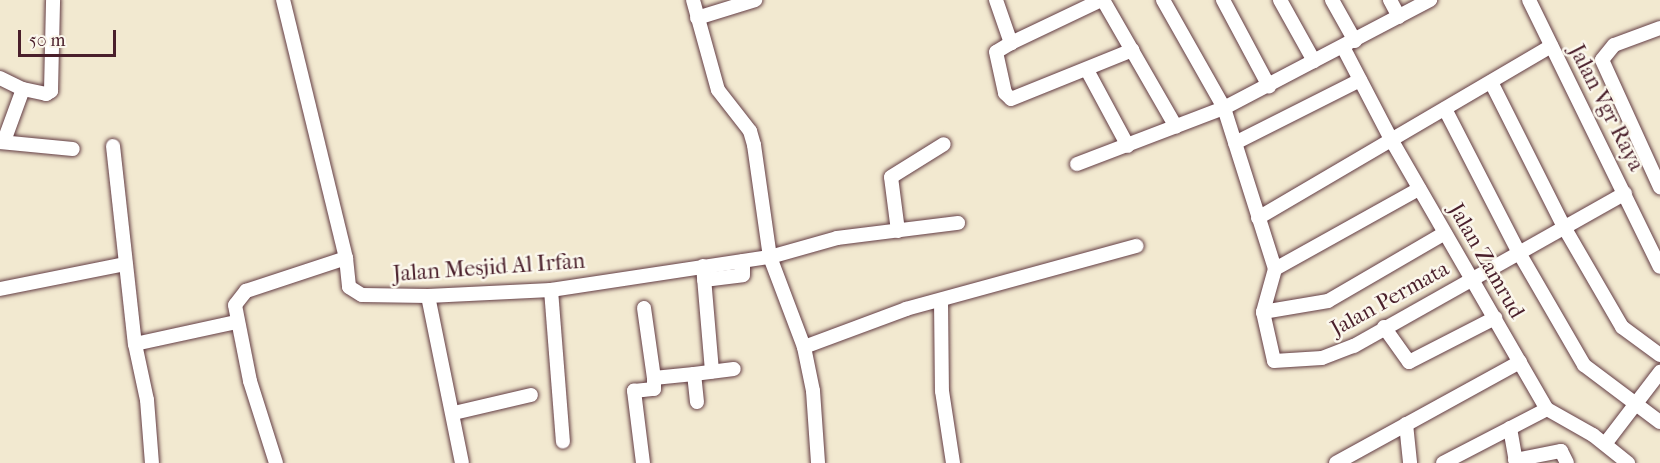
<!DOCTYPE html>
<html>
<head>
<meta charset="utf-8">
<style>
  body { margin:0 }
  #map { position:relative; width:1660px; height:463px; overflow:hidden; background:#f2e9d0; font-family:"IM FELL French Canon",serif }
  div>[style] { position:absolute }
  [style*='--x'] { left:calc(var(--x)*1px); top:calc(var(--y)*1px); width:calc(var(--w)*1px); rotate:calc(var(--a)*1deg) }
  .roads { filter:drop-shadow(0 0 2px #633d44) drop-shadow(0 0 2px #633d44) }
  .street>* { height:14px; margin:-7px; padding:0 7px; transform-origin:7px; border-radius:7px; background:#fff }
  span { translate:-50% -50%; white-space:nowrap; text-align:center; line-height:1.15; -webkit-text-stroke:5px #fbf7ec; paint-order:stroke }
  .street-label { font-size:22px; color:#4a1f2b }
  .scale { position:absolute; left:18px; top:30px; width:98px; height:27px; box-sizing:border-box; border:3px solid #4a1f2b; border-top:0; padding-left:8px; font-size:18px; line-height:21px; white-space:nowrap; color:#4a1f2b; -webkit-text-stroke:4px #fbf7ec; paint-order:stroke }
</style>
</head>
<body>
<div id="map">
  <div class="roads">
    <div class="street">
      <i style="--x:693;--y:0;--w:93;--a:74.5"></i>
      <i style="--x:718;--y:90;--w:52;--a:52"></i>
      <i style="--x:750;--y:131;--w:15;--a:74"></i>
      <i style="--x:754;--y:145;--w:113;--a:81.9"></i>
      <i style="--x:770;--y:257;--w:96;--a:69.3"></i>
      <i style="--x:804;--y:347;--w:45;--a:78.4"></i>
      <i style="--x:813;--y:391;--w:72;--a:86"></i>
      <i style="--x:996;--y:0;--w:46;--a:70.8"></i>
      <i style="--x:1011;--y:43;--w:100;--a:-25.5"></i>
      <i style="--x:1103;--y:0;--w:146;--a:60.1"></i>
      <i style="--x:1163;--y:0;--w:124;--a:60.5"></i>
      <i style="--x:1224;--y:108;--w:169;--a:72.4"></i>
      <i style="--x:1275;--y:269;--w:45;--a:105.6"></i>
      <i style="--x:1263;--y:312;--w:50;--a:77.3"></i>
      <i style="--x:1274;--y:361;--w:48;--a:-3.6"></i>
      <i style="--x:1322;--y:358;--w:34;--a:-21"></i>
      <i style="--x:1354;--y:346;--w:311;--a:-29.4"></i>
      <i style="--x:1223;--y:0;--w:98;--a:61.9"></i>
      <i style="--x:1280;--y:0;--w:70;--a:60.9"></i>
      <i style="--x:1332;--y:0;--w:47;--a:60.7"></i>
      <i style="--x:1390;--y:0;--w:19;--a:62"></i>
      <i style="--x:1529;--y:0;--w:297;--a:63.9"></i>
      <i style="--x:697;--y:18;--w:61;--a:-17.2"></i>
      <i style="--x:1660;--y:28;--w:49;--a:159.7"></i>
      <i style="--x:1614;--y:45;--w:19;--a:129"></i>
      <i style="--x:1602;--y:60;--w:140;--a:65.5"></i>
      <i style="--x:1011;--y:43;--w:17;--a:149"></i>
      <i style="--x:996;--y:52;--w:42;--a:77.6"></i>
      <i style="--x:1005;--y:93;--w:8;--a:45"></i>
      <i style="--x:1011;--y:99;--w:131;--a:-22"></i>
      <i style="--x:1343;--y:47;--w:106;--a:62.5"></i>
      <i style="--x:1392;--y:141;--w:310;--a:60"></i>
      <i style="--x:1547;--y:409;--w:53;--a:29.5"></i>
      <i style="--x:1593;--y:435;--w:45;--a:38.7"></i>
      <i style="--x:1087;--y:70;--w:86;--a:61.7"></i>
      <i style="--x:0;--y:78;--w:25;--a:26"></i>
      <i style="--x:23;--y:89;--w:24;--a:12"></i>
      <i style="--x:46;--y:94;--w:6;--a:-31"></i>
      <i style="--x:51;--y:91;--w:91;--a:-88.7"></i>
      <i style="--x:1491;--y:82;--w:162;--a:63.3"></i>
      <i style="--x:1564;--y:227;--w:116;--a:59.9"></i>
      <i style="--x:1622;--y:327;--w:47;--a:36.4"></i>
      <i style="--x:1445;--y:109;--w:160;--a:62.8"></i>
      <i style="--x:1518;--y:251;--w:132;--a:59.9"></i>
      <i style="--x:1584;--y:365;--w:95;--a:36.9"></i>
      <i style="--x:4;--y:141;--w:55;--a:-69.9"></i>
      <i style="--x:0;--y:142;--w:73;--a:5.5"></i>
      <i style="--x:1235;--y:143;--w:140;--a:-26.7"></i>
      <i style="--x:113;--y:146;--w:199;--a:83.7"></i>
      <i style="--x:135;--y:344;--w:103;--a:-12.3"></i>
      <i style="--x:1077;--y:164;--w:157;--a:-20.9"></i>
      <i style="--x:1224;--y:108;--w:233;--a:-27.7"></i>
      <i style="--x:1258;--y:218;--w:340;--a:-30.4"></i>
      <i style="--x:898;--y:231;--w:54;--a:-97.4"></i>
      <i style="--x:891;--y:177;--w:62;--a:-31.9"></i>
      <i style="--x:346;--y:258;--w:29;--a:84"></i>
      <i style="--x:349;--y:287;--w:15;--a:32"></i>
      <i style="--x:362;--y:295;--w:66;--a:0.9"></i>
      <i style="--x:428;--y:296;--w:123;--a:-2.8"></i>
      <i style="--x:551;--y:290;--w:221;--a:-8.6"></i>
      <i style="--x:770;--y:257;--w:70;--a:-15.8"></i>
      <i style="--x:837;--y:238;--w:122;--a:-7.1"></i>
      <i style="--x:703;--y:266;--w:106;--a:85.1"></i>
      <i style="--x:1275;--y:269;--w:165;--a:-29.1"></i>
      <i style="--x:704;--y:280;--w:39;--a:-7"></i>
      <i style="--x:743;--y:275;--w:14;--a:-90"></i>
      <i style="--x:0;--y:289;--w:127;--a:-11.3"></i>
      <i style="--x:551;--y:290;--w:152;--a:85.5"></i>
      <i style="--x:428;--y:296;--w:170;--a:78.5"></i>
      <i style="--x:941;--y:300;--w:91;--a:89.4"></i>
      <i style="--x:942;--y:391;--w:73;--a:81.3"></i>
      <i style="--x:644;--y:308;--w:71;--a:81.9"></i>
      <i style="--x:654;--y:378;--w:40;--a:-5.7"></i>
      <i style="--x:1263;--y:312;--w:66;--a:-9.6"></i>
      <i style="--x:1328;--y:301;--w:135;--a:-30.2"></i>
      <i style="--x:1384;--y:327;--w:43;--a:54.5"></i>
      <i style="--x:1409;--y:362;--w:97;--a:-27.1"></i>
      <i style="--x:135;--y:344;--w:57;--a:77.9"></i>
      <i style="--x:147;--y:400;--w:63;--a:85.5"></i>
      <i style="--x:804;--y:347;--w:109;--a:-20.4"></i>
      <i style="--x:906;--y:309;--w:239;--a:-15.3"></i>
      <i style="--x:697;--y:402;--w:28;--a:-96"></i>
      <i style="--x:694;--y:374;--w:40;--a:-7.1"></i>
      <i style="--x:454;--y:413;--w:79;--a:-13.2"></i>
      <i style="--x:1406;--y:424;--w:39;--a:84"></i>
      <i style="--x:1510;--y:428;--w:36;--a:80"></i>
      <i style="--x:1605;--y:444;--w:91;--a:-52.6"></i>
      <i style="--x:1515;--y:460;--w:47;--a:-11.1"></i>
      <i style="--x:1561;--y:451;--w:13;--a:63"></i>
      <i style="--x:276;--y:463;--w:86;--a:-107.6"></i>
      <i style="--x:250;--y:381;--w:77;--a:-101.2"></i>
      <i style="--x:235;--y:305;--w:18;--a:-52"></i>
      <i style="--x:246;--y:291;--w:105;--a:-18.3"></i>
      <i style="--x:346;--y:258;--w:266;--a:-103.7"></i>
      <i style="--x:643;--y:463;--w:73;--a:-97.1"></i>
      <i style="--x:634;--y:391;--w:20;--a:-6"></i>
      <i style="--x:654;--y:389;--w:11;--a:-90"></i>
      <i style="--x:1336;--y:463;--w:210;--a:-28.8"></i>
      <i style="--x:1443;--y:463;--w:117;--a:-27.4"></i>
    </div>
  </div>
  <div class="street-label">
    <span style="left:1606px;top:108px;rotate:63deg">Jalan Vgr Raya</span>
    <span style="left:1486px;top:261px;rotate:60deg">Jalan Zamrud</span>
    <span style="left:489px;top:268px;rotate:-4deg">Jalan Mesjid Al Irfan</span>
    <span style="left:1390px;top:299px;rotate:-29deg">Jalan Permata</span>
  </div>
  <div class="scale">50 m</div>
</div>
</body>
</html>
